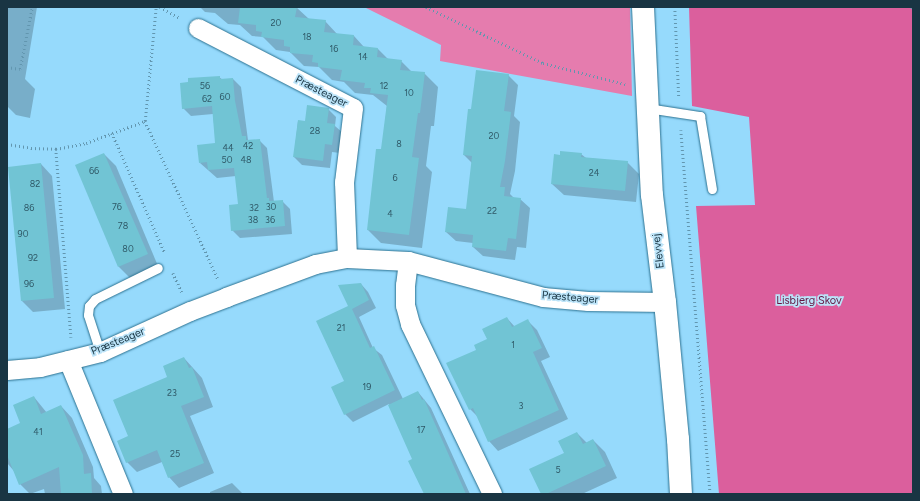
<!DOCTYPE html>
<html>
<head>
<meta charset="utf-8">
<style>
  body { margin:0 }
  #map { position:relative; width:920px; height:501px; overflow:hidden; background:#96dafc; font-family:Figtree,sans-serif }
  div>[style] { position:absolute }
  [style*='--x'] { left:calc(var(--x)*1px); top:calc(var(--y)*1px); width:calc(var(--w)*1px); rotate:calc(var(--a)*1deg) }
  .green>* { inset:0; background:#e57cae }
  .forest>* { inset:0; background:#db5f9d }
  .shadow>* { inset:0; background:#0003 }
  .building>* { inset:0; background:#71c4d4 }
  .path>* { height:2.5px; margin-top:-1.25px; transform-origin:0; background:repeating-linear-gradient(90deg,#6296af 0 1px,transparent 0 4px) }
  .roads { filter:drop-shadow(0 0 1px #2c7190) drop-shadow(0 0 1px #2c7190) }
  .lane>* { height:9px; margin:-4.5px; padding:0 4.5px; transform-origin:4.5px; border-radius:4.5px; background:#fff }
  .street>* { height:19px; margin:-9.5px; padding:0 9.5px; transform-origin:9.5px; border-radius:9.5px; background:#fff }
  .secondary>* { height:22px; margin:-11px; padding:0 11px; transform-origin:11px; border-radius:11px; background:#fff }
  span { translate:-50% -50%; white-space:nowrap; text-align:center; line-height:1.15; -webkit-text-stroke:3.5px #bbe3f8; paint-order:stroke }
  .number-label { font-size:9px; color:#2f5967 }
  .number-label span { -webkit-text-stroke-width:0 }
  .street-label { font-size:11px; color:#193543 }
  .park-label { font-size:11px; color:#641641 }
  .frame { position:absolute; inset:0; border:8px solid #193543; pointer-events:none }
</style>
</head>
<body>
<div id="map">
  <div class="green">
    <i style="clip-path:polygon(364px 7px,630px 7px,632px 96px,440px 61px,441px 45px)"></i>
  </div>
  <div class="forest">
    <i style="clip-path:polygon(689px 7px,913px 7px,913px 494px,719px 494px,696px 206px,755px 205px,749px 117px,692px 106px)"></i>
  </div>
  <div class="shadow">
    <i style="clip-path:polygon(7px 7px,37px 7px,25px 79px,35px 89px,30px 118px,16px 115px,7px 106px)"></i>
    <i style="clip-path:polygon(200px 7px,296px 7px,309px 19px,325px 21px,338px 35px,354px 36px,364px 47px,378px 49px,389px 60px,401px 61px,412px 72px,424px 73px,438px 87px,434px 126px,431px 126px,426px 166px,432px 172px,422px 248px,381px 243px,368px 230px,382px 150px,387px 106px,373px 95px,355px 93px,344px 82px,332px 80px,319px 67px,304px 66px,290px 52px,276px 50px,263px 37px,252px 36px,240px 25px,228px 24px,215px 13px,205px 12px)"></i>
    <i style="clip-path:polygon(508px 75px,518px 85px,514px 116px,520px 122px,515px 171px,510px 194px,514px 198px,520px 199px,530px 208px,526px 248px,517px 247px,515px 260px,483px 256px,473px 247px,473px 243px,456px 241px,446px 232px,467px 210px,472px 163px,464px 155px,472px 110px)"></i>
    <i style="clip-path:polygon(219px 77px,223px 80px,233px 79px,241px 87px,248px 140px,259px 140px,267px 148px,274px 202px,282px 201px,290px 209px,292px 234px,240px 238px,232px 230px,239px 205px,236px 176px,217px 178px,200px 163px,216px 144px,213px 114px,191px 116px,183px 108px)"></i>
    <i style="clip-path:polygon(328px 109px,336px 117px,335px 126px,343px 133px,340px 153px,332px 152px,330px 168px,302px 165px,294px 157px,298px 121px,306px 122px)"></i>
    <i style="clip-path:polygon(104px 154px,116px 166px,158px 266px,130px 278px,119px 267px)"></i>
    <i style="clip-path:polygon(581px 154px,586px 158px,627px 162px,639px 174px,636px 202px,564px 195px,552px 184px)"></i>
    <i style="clip-path:polygon(41px 164px,52px 176px,65px 309px,33px 312px,22px 301px)"></i>
    <i style="clip-path:polygon(361px 284px,368px 292px,376px 308px,359px 317px,373px 348px,382px 355px,403px 399px,418px 392px,431px 408px,470px 494px,425px 494px,414px 459px,389px 404px,353px 422px,345px 414px,349px 307px)"></i>
    <i style="clip-path:polygon(507px 318px,515px 327px,528px 321px,537px 330px,550px 357px,541px 361px,568px 419px,498px 451px,489px 441px,478px 417px,470px 409px,478px 350px)"></i>
    <i style="clip-path:polygon(184px 358px,202px 378px,213px 407px,190px 416px,214px 473px,179px 488px,169px 477px,162px 462px,137px 472px,127px 462px,130px 437px)"></i>
    <i style="clip-path:polygon(34px 397px,47px 413px,61px 406px,72px 418px,93px 467px,94px 478px,101px 486px,102px 494px,45px 494px,44px 489px,30px 494px,20px 484px,14px 471px,7px 463px,7px 430px,22px 423px)"></i>
    <i style="clip-path:polygon(577px 433px,587px 443px,593px 440px,605px 452px,617px 478px,582px 494px,542px 494px)"></i>
    <i style="clip-path:polygon(232px 483px,243px 494px,210px 494px,210px 492px)"></i>
  </div>
  <div class="building">
    <i style="clip-path:polygon(240px 7px,297px 7px,295px 17px,326px 20px,324px 32px,354px 35px,353px 45px,378px 48px,377px 57px,402px 60px,400px 70px,425px 72px,420px 113px,418px 113px,412px 157px,419px 158px,409px 235px,367px 230px,376px 149px,381px 149px,388px 95px,370px 93px,371px 88px,364px 88px,365px 83px,340px 80px,342px 70px,318px 67px,318px 63px,312px 62px,313px 55px,290px 53px,290px 47px,284px 46px,284px 40px,261px 37px,262px 32px,256px 31px,256px 25px,238px 23px)"></i>
    <i style="clip-path:polygon(476px 70px,509px 74px,504px 111px,511px 112px,505px 161px,500px 187px,505px 187px,504px 196px,521px 198px,516px 239px,508px 238px,506px 251px,472px 247px,473px 235px,445px 232px,448px 207px,466px 209px,472px 156px,463px 155px,468px 109px,471px 109px)"></i>
    <i style="clip-path:polygon(220px 76px,220px 79px,233px 78px,235px 101px,242px 136px,246px 136px,246px 140px,260px 139px,267px 198px,269px 198px,269px 201px,283px 200px,285px 226px,231px 231px,229px 205px,238px 204px,234px 168px,208px 170px,207px 162px,199px 163px,197px 145px,215px 143px,212px 106px,182px 109px,180px 83px,188px 82px,188px 78px)"></i>
    <i style="clip-path:polygon(307px 105px,329px 108px,327px 123px,335px 124px,332px 145px,325px 144px,323px 161px,293px 157px,298px 120px,305px 121px)"></i>
    <i style="clip-path:polygon(560px 151px,582px 153px,581px 157px,628px 161px,625px 191px,551px 184px,554px 154px,560px 155px)"></i>
    <i style="clip-path:polygon(104px 153px,148px 254px,118px 267px,75px 165px)"></i>
    <i style="clip-path:polygon(41px 163px,54px 298px,21px 301px,8px 167px)"></i>
    <i style="clip-path:polygon(361px 283px,369px 300px,352px 309px,370px 348px,374px 346px,395px 390px,344px 415px,331px 387px,344px 381px,316px 321px,348px 306px,338px 285px)"></i>
    <i style="clip-path:polygon(507px 317px,512px 327px,528px 319px,542px 348px,533px 352px,559px 410px,488px 442px,473px 408px,469px 410px,446px 363px,476px 350px,474px 345px,487px 339px,482px 329px)"></i>
    <i style="clip-path:polygon(184px 357px,189px 368px,192px 367px,204px 397px,181px 406px,204px 463px,168px 478px,157px 450px,126px 463px,117px 441px,128px 436px,113px 400px,167px 377px,163px 366px)"></i>
    <i style="clip-path:polygon(418px 391px,422px 400px,424px 399px,466px 494px,424px 494px,408px 461px,412px 459px,388px 405px)"></i>
    <i style="clip-path:polygon(34px 396px,41px 414px,61px 405px,83px 455px,84px 474px,91px 473px,92px 494px,61px 494px,59px 467px,19px 485px,7px 455px,7px 429px,20px 423px,13px 405px)"></i>
    <i style="clip-path:polygon(577px 432px,583px 444px,593px 439px,606px 466px,546px 494px,541px 494px,529px 469px,564px 453px,558px 441px)"></i>
  </div>
  <div class="path">
    <i style="--x:160;--y:7;--w:23;--a:29"></i>
    <i style="--x:426;--y:7;--w:130;--a:25.6"></i>
    <i style="--x:543;--y:63;--w:85;--a:14.4"></i>
    <i style="--x:675;--y:7;--w:90;--a:87.5"></i>
    <i style="--x:912;--y:7;--w:2;--a:63"></i>
    <i style="--x:7;--y:67;--w:13;--a:9"></i>
    <i style="--x:20;--y:69;--w:63;--a:-79"></i>
    <i style="--x:145;--y:121;--w:174;--a:65.2"></i>
    <i style="--x:681;--y:130;--w:365;--a:85.4"></i>
    <i style="--x:112;--y:133;--w:131;--a:66.2"></i>
    <i style="--x:7;--y:144;--w:24;--a:9"></i>
    <i style="--x:31;--y:148;--w:25;--a:2"></i>
    <i style="--x:56;--y:149;--w:31;--a:-11"></i>
    <i style="--x:86;--y:143;--w:63;--a:-20.4"></i>
    <i style="--x:145;--y:121;--w:115;--a:-84.5"></i>
    <i style="--x:56;--y:149;--w:189;--a:85.4"></i>
    <i style="--x:173;--y:273;--w:21;--a:65"></i>
  </div>
  <div class="roads">
    <div class="lane">
      <i style="--x:647;--y:108;--w:54;--a:8.6"></i>
      <i style="--x:700;--y:116;--w:74;--a:80.7"></i>
      <i style="--x:100;--y:352;--w:39;--a:-108"></i>
      <i style="--x:88;--y:315;--w:9;--a:-84"></i>
      <i style="--x:89;--y:306;--w:9;--a:-49"></i>
      <i style="--x:95;--y:299;--w:70;--a:-26.2"></i>
    </div>
    <div class="street">
      <i style="--x:198;--y:28;--w:174;--a:27.3"></i>
      <i style="--x:353;--y:108;--w:75;--a:96.9"></i>
      <i style="--x:344;--y:182;--w:76;--a:87.7"></i>
      <i style="--x:408;--y:261;--w:24;--a:97"></i>
      <i style="--x:405;--y:285;--w:20;--a:90"></i>
      <i style="--x:405;--y:305;--w:20;--a:75"></i>
      <i style="--x:410;--y:324;--w:189;--a:64.2"></i>
      <i style="--x:68;--y:360;--w:145;--a:67.7"></i>
      <i style="--x:7;--y:370;--w:33;--a:-5"></i>
      <i style="--x:40;--y:367;--w:62;--a:-14"></i>
      <i style="--x:100;--y:352;--w:99;--a:-24.5"></i>
      <i style="--x:190;--y:311;--w:39;--a:-21"></i>
      <i style="--x:226;--y:297;--w:95;--a:-20.3"></i>
      <i style="--x:315;--y:264;--w:33;--a:-11"></i>
      <i style="--x:347;--y:258;--w:61;--a:2.8"></i>
      <i style="--x:408;--y:261;--w:140;--a:14.9"></i>
      <i style="--x:543;--y:297;--w:45;--a:5.1"></i>
      <i style="--x:588;--y:301;--w:77;--a:0.7"></i>
    </div>
    <div class="secondary">
      <i style="--x:643;--y:7;--w:188;--a:87.3"></i>
      <i style="--x:652;--y:195;--w:108;--a:83.1"></i>
      <i style="--x:665;--y:302;--w:138;--a:84.6"></i>
      <i style="--x:678;--y:439;--w:55;--a:86.9"></i>
    </div>
  </div>
  <div class="number-label">
    <span style="left:276px;top:23px">20</span>
    <span style="left:307px;top:37px">18</span>
    <span style="left:334px;top:49px">16</span>
    <span style="left:363px;top:57px">14</span>
    <span style="left:205px;top:86px">56</span>
    <span style="left:384px;top:86px">12</span>
    <span style="left:409px;top:93px">10</span>
    <span style="left:225px;top:97px">60</span>
    <span style="left:207px;top:99px">62</span>
    <span style="left:315px;top:131px">28</span>
    <span style="left:494px;top:136px">20</span>
    <span style="left:399px;top:144px">8</span>
    <span style="left:248px;top:146px">42</span>
    <span style="left:228px;top:148px">44</span>
    <span style="left:227px;top:160px">50</span>
    <span style="left:246px;top:160px">48</span>
    <span style="left:94px;top:171px">66</span>
    <span style="left:594px;top:173px">24</span>
    <span style="left:395px;top:178px">6</span>
    <span style="left:35px;top:184px">82</span>
    <span style="left:117px;top:207px">76</span>
    <span style="left:271px;top:207px">30</span>
    <span style="left:29px;top:208px">86</span>
    <span style="left:254px;top:208px">32</span>
    <span style="left:492px;top:211px">22</span>
    <span style="left:390px;top:214px">4</span>
    <span style="left:253px;top:220px">38</span>
    <span style="left:270px;top:220px">36</span>
    <span style="left:123px;top:226px">78</span>
    <span style="left:23px;top:234px">90</span>
    <span style="left:128px;top:249px">80</span>
    <span style="left:33px;top:258px">92</span>
    <span style="left:29px;top:284px">96</span>
    <span style="left:341px;top:328px">21</span>
    <span style="left:513px;top:345px">1</span>
    <span style="left:367px;top:387px">19</span>
    <span style="left:172px;top:393px">23</span>
    <span style="left:521px;top:406px">3</span>
    <span style="left:421px;top:430px">17</span>
    <span style="left:38px;top:432px">41</span>
    <span style="left:175px;top:454px">25</span>
    <span style="left:558px;top:470px">5</span>
  </div>
  <div class="street-label">
    <span style="left:321px;top:92px;rotate:27deg">Præsteager</span>
    <span style="left:659px;top:251px;rotate:-97deg">Elevvej</span>
    <span style="left:570px;top:298px;rotate:5deg">Præsteager</span>
    <span style="left:118px;top:342px;rotate:-22deg">Præsteager</span>
  </div>
  <div class="park-label">
    <span style="left:809px;top:301px">Lisbjerg Skov</span>
  </div>
  <div class="frame"></div>
</div>
</body>
</html>
